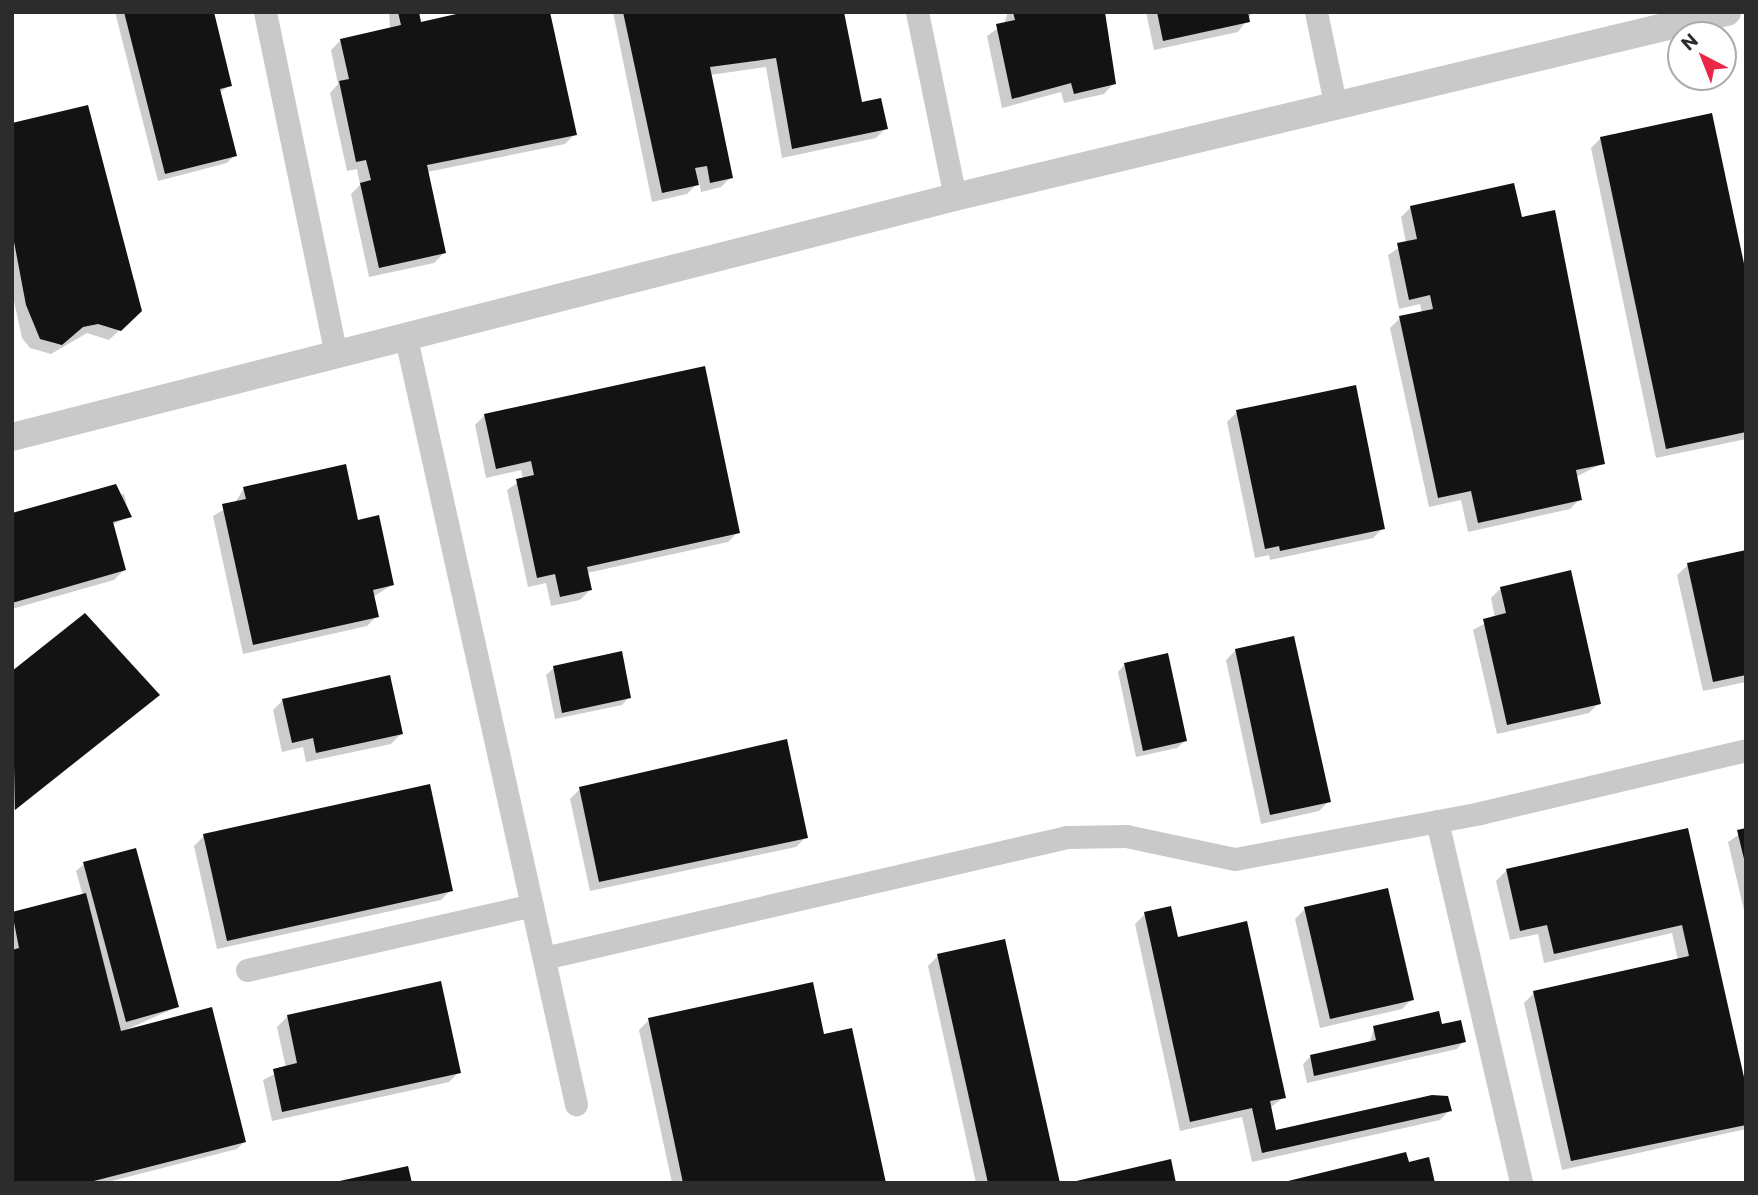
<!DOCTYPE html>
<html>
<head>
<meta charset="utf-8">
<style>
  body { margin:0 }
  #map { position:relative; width:1758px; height:1195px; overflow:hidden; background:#fff; font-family:Commissioner,sans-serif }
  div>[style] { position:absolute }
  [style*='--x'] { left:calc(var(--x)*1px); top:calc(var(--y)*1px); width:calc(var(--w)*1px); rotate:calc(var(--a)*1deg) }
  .shadow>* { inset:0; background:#0003 }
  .building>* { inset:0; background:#131313 }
  .minor>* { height:23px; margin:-11.5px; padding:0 11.5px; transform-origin:11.5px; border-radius:11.5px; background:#c9c9c9 }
  .tertiary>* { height:28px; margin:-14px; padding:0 14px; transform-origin:14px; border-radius:14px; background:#c9c9c9 }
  span { translate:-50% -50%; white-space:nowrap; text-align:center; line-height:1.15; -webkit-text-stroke:7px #fff; paint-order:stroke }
  .frame { position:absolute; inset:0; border:14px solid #2c2c2c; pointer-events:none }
  .north { position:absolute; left:1667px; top:21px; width:70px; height:70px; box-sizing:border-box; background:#fff; border:2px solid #ababab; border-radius:50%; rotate:318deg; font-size:19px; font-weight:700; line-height:28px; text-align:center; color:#2c2c2c }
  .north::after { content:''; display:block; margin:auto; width:24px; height:32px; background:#eb2646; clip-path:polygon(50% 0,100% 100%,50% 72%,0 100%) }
</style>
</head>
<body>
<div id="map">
  <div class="shadow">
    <i style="clip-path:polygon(115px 12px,212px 12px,230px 85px,219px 93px,235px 155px,227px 163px,158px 181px)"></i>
    <i style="clip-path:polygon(389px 12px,417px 12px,420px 24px,575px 134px,565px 144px,427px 172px,444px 253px,434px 263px,369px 277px,351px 194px,360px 185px,357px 169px,347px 171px,330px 93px,338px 84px,331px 50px,341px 40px,390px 29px)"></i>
    <i style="clip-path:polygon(613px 12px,842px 12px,861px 104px,886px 128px,876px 138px,782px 158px,766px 67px,710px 75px,731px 177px,721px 187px,701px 192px,699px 182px,687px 194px,652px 202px)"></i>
    <i style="clip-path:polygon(1008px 12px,1102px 12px,1114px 83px,1104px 94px,1064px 103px,1061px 92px,1002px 108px,987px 36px,1004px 24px)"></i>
    <i style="clip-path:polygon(1146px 12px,1253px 12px,1238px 32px,1154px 50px)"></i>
    <i style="clip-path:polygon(12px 124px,130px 282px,135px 280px,140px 311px,109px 340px,87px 333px,51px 354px,30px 348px,22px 338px,12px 292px)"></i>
    <i style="clip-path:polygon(1601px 138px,1746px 281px,1746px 439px,1656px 458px,1591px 148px)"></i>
    <i style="clip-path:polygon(1411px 207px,1520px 219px,1603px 463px,1576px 477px,1580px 499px,1570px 509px,1468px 532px,1461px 500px,1429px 507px,1390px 328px,1400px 318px,1422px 313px,1420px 304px,1399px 309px,1388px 255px,1406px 243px,1401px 217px)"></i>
    <i style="clip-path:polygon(1237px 412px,1383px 528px,1373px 538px,1270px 560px,1269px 555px,1255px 558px,1227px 422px)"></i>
    <i style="clip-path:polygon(485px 415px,738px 532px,728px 542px,587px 573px,590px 590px,580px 600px,551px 606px,546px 583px,528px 587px,507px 490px,523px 479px,521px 470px,486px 478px,475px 425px)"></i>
    <i style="clip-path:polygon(244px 488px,356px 522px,392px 585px,373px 597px,377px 616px,367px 626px,243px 654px,213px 516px,235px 503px)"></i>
    <i style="clip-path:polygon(124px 494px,130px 516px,112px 525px,124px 570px,114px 580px,12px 609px,12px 515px)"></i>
    <i style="clip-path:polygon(1746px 552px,1746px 682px,1703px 691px,1677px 575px,1688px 565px)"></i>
    <i style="clip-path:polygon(1501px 588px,1599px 703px,1589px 713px,1497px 734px,1473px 630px,1495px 618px,1491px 598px)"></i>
    <i style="clip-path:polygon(1236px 650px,1329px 801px,1319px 811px,1261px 824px,1226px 660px)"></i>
    <i style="clip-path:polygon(1125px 664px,1185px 741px,1177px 748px,1136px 757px,1118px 672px)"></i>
    <i style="clip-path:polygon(554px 668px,629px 697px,622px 705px,555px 719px,546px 675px)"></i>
    <i style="clip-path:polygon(12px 673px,157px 695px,12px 812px)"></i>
    <i style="clip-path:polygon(283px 700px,401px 734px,391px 744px,306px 762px,303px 747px,282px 752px,273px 710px)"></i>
    <i style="clip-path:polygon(580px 789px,806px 837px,796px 847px,590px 891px,570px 799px)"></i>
    <i style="clip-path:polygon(1686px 830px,1746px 1094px,1746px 1129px,1562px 1170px,1524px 1003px,1534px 993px,1678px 960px,1672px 933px,1544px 963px,1538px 934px,1510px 940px,1496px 881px,1506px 871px)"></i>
    <i style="clip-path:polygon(1746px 830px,1746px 919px,1728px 842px)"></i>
    <i style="clip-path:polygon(204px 836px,451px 890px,441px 900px,217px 949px,194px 846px)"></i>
    <i style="clip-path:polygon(135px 850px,177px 1007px,119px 1033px,244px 1142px,237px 1149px,104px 1183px,12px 1183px,12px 914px,83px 896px,76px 871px,84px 864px)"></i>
    <i style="clip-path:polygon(1305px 909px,1412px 999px,1402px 1009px,1320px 1028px,1295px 919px)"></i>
    <i style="clip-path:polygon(1145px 914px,1176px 939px,1284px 1097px,1270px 1108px,1275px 1132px,1450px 1110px,1440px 1120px,1252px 1162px,1242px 1117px,1180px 1131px,1135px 924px)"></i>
    <i style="clip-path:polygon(938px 956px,1058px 1183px,976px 1183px,928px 966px)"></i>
    <i style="clip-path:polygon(440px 983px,459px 1072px,449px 1082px,272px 1121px,263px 1080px,286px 1068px,277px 1027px,287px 1017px)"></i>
    <i style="clip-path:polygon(649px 1020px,823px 1036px,884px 1183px,672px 1183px,639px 1030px)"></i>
    <i style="clip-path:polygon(1441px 1026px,1464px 1041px,1457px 1049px,1307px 1083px,1303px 1064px,1310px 1057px,1369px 1044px,1374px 1028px)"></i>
  </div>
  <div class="building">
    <i style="clip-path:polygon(124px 12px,214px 12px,232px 86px,220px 89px,237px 156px,165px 174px)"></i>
    <i style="clip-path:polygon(398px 12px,419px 12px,421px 22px,465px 12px,550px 12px,577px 135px,427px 165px,446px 253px,379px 268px,360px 183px,371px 180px,366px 160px,356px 162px,339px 81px,349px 79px,340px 39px,401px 25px)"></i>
    <i style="clip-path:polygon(623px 12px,844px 12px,862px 102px,881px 98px,888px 129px,792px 149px,776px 58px,710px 67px,733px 178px,710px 183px,707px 166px,695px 168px,699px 185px,662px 193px)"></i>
    <i style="clip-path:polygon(1013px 12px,1105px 12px,1116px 84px,1074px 94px,1071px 83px,1012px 99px,996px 24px,1015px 20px)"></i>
    <i style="clip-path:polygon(1157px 12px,1248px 12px,1250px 22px,1163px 41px)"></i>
    <i style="clip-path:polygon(88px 105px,142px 311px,121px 331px,98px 324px,83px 327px,62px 345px,40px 339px,26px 305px,12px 231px,12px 123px)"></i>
    <i style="clip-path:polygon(1712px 113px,1746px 273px,1746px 432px,1666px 449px,1600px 137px)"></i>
    <i style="clip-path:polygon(1514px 183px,1522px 217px,1555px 210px,1605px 464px,1576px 470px,1582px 500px,1478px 523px,1471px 491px,1438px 498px,1399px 316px,1433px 309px,1430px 295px,1409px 300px,1397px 243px,1417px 239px,1410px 206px)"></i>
    <i style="clip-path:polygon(705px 366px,740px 533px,587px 567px,592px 590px,560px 597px,555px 574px,537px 578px,516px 479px,534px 475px,531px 461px,496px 469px,484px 414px)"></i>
    <i style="clip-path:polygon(1356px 385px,1385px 529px,1280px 551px,1279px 546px,1265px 549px,1236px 410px)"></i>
    <i style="clip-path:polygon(346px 464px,358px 520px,379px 515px,394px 585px,373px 590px,379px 617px,253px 645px,222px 504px,246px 499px,243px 487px)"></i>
    <i style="clip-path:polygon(116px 484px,132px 517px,113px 522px,126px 570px,12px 603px,12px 513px)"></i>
    <i style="clip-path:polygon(1746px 550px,1746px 675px,1713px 682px,1687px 563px)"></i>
    <i style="clip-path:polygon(1571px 570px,1601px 704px,1507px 725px,1483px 619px,1506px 613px,1500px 587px)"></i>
    <i style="clip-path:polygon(85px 613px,160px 695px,15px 810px,12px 671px)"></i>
    <i style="clip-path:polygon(1294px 636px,1331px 802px,1270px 815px,1235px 649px)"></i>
    <i style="clip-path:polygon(622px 651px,631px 698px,562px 713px,553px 666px)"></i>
    <i style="clip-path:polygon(1168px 653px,1187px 741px,1143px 751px,1124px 663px)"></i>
    <i style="clip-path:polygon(390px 675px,403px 734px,316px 753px,313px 738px,292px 743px,282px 699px)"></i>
    <i style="clip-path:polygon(787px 739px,808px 838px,599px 882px,579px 787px)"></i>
    <i style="clip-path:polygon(430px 784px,453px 891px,227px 941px,203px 834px)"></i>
    <i style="clip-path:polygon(1688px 828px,1746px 1086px,1746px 1125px,1571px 1161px,1533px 991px,1689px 956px,1682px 925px,1554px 954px,1547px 925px,1520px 931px,1506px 869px)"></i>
    <i style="clip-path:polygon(1746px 828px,1746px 863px,1745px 863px,1737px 830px)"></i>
    <i style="clip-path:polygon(136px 848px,179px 1007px,126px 1022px,83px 862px)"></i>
    <i style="clip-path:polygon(1388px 888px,1414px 1000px,1330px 1019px,1304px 907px)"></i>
    <i style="clip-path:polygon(86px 893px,121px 1031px,212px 1007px,246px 1142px,86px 1183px,12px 1183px,12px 950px,19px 948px,12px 912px)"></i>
    <i style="clip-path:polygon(1171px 906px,1178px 937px,1247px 921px,1286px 1098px,1270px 1101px,1276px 1130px,1432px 1095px,1448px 1096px,1452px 1111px,1262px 1153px,1252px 1108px,1190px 1122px,1144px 912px)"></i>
    <i style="clip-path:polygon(1005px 939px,1060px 1183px,988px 1183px,937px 954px)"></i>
    <i style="clip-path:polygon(441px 981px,461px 1073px,282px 1112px,273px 1069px,297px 1063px,287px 1015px)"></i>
    <i style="clip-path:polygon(813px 982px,824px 1034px,852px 1028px,886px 1183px,683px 1183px,648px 1018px)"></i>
    <i style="clip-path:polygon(1439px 1011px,1442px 1024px,1461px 1020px,1466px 1042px,1314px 1076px,1310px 1055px,1376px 1040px,1373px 1026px)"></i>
    <i style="clip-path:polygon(1406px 1152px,1409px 1162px,1429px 1157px,1435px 1183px,1280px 1183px)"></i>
    <i style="clip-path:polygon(1171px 1159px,1176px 1183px,1072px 1183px,1072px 1182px)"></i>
    <i style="clip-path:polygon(408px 1166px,412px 1183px,335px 1183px,335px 1182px)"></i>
  </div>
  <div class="minor">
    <i style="--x:265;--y:12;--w:351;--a:78.3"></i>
    <i style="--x:917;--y:12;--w:189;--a:78.4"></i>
    <i style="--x:1316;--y:12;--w:93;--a:78.2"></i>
    <i style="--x:406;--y:338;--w:785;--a:77.49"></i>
    <i style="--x:1437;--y:821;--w:372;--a:76.9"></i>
    <i style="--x:544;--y:958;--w:537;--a:-13.03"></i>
    <i style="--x:1067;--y:837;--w:59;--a:-1"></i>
    <i style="--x:1126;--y:836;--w:111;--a:11.9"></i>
    <i style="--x:1235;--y:859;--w:249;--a:-10.6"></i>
    <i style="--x:1480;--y:813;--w:273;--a:-13.3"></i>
    <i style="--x:247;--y:970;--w:292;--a:-12.8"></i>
  </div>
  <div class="tertiary">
    <i style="--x:12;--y:437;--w:973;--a:-14.28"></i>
    <i style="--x:955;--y:197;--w:794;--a:-13.48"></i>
  </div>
  <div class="frame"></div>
  <div class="north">N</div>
</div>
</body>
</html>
